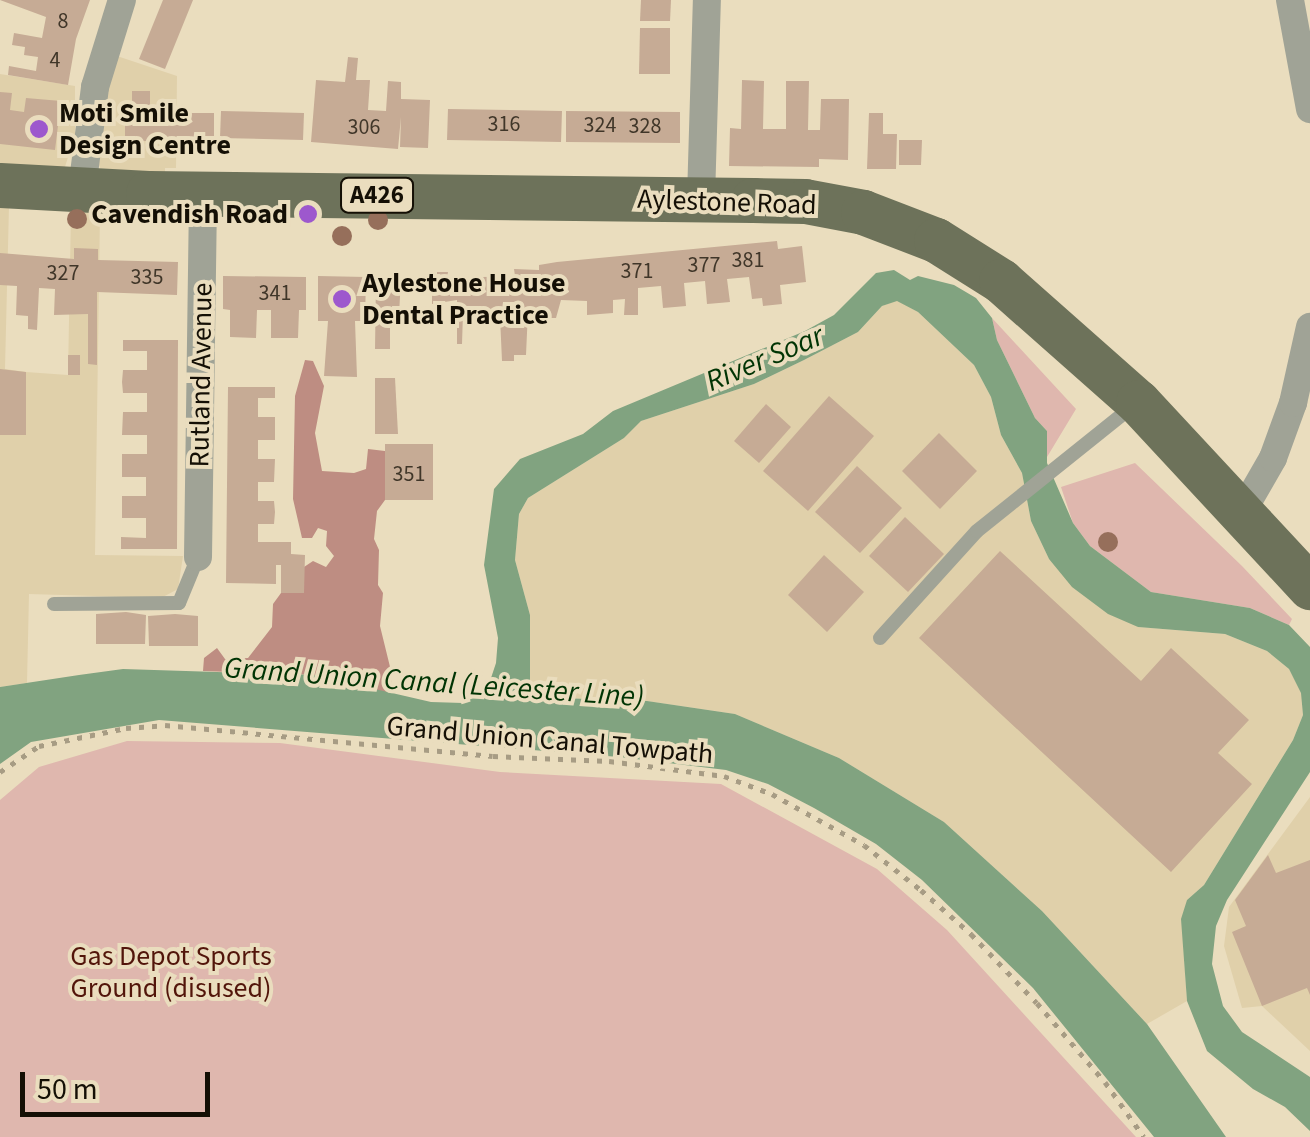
<!DOCTYPE html>
<html>
<head>
<meta charset="utf-8">
<style>
  body { margin:0 }
  #map { position:relative; width:1310px; height:1137px; overflow:hidden; background:#eaddbe; font-family:"Source Sans 3",sans-serif }
  div>[style] { position:absolute }
  [style*='--x'] { left:calc(var(--x)*1px); top:calc(var(--y)*1px); width:calc(var(--w)*1px); rotate:calc(var(--a)*1deg) }
  .built>* { inset:0; background:#e0d0aa }
  .green>* { inset:0; background:#dfb7ae }
  .forest>* { inset:0; background:#be8d82 }
  .water>* { inset:0; background:#81a380 }
  .building>* { inset:0; background:#c6ab95 }
  .path>* { height:5px; margin-top:-2.5px; transform-origin:0; background:repeating-linear-gradient(90deg,#a79c84 0 5px,transparent 0 13px) }
  .lane>* { height:14px; margin:-7px; padding:0 7px; transform-origin:7px; border-radius:7px; background:#a0a396 }
  .street>* { height:28px; margin:-14px; padding:0 14px; transform-origin:14px; border-radius:14px; background:#a0a396 }
  .primary>* { height:45px; margin:-22.5px; padding:0 22.5px; transform-origin:22.5px; border-radius:22.5px; background:#6d725a }
  .trees>* { width:20px; height:20px; margin:-10px; border-radius:50%; background:#966f5b }
  .dots>* { width:28px; height:28px; translate:-50% -50%; box-sizing:border-box; border:5px solid #eaddbe; border-radius:50% }
  span { translate:-50% -50%; white-space:nowrap; text-align:center; line-height:1.15; -webkit-text-stroke:8px #eaddbe; paint-order:stroke }
  .number-label { font-size:22px; color:#403629 }
  .number-label span { -webkit-text-stroke-width:0 }
  .shield-label span { padding:2px 8px; background:#eaddbe; border:2px solid; border-radius:8px; -webkit-text-stroke-width:0 }
  .shield-label { font-size:25px; color:#140f05; font-weight:700 }
  .poi-label { font-size:28px; color:#140f05; font-weight:700 }
  .left { translate:0 -50%; text-align:left }
  .right { translate:-100% -50%; text-align:right }
  .street-label { font-size:28px; color:#140f05 }
  .park-label { font-size:28px; color:#52150a }
  .water-label { font-size:30px; color:#003404; font-style:italic }
  .scale { position:absolute; left:20px; top:1072px; width:190px; height:45px; box-sizing:border-box; border:5px solid #140f05; border-top:0; padding-left:12px; font-size:30px; line-height:35px; white-space:nowrap; color:#140f05; -webkit-text-stroke:8px #eaddbe; paint-order:stroke }
</style>
</head>
<body>
<div id="map">
  <div class="built">
    <i style="clip-path:polygon(114px 55px,177px 76px,176px 168px,165px 168px,165px 177px,105px 174px,100px 168px,97px 160px)"></i>
    <i style="clip-path:polygon(0 74px,75px 86px,75px 135px,64px 170px,0 169px)"></i>
    <i style="clip-path:polygon(0 205px,9px 206px,5px 369px,26px 372px,68px 375px,71px 212px,100px 213px,95px 555px,183px 556px,178px 589px,161px 598px,29px 594px,27px 683px,0 687px)"></i>
    <i style="clip-path:polygon(897px 300px,918px 312px,974px 365px,991px 397px,1001px 435px,1022px 473px,1031px 521px,1049px 559px,1138px 627px,1225px 634px,1267px 651px,1289px 669px,1302px 693px,1303px 715px,1293px 740px,1204px 885px,1187px 900px,1183px 941px,1187px 1001px,1147px 1024px,1042px 911px,944px 822px,839px 758px,735px 714px,647px 701px,530px 697px,530px 615px,515px 560px,519px 514px,528px 498px,624px 438px,641px 421px,754px 384px,804px 360px,858px 332px,882px 306px)"></i>
    <i style="clip-path:polygon(1310px 797px,1310px 1051px,1262px 1006px,1242px 1008px,1224px 946px,1229px 907px)"></i>
  </div>
  <div class="green">
    <i style="clip-path:polygon(992px 318px,1076px 409px,1047px 457px,1047px 431px,1035px 418px,997px 340px)"></i>
    <i style="clip-path:polygon(1135px 463px,1242px 566px,1292px 619px,1289px 625px,1250px 608px,1151px 592px,1090px 546px,1073px 523px,1061px 487px)"></i>
    <i style="clip-path:polygon(127px 741px,280px 743px,500px 772px,721px 784px,877px 869px,947px 930px,1136px 1137px,0 1137px,0 800px,39px 767px)"></i>
  </div>
  <div class="forest">
    <i style="clip-path:polygon(305px 360px,313px 361px,324px 386px,315px 433px,322px 471px,354px 473px,366px 469px,368px 449px,385px 451px,385px 500px,377px 511px,374px 539px,379px 550px,378px 585px,383px 593px,380px 626px,392px 675px,391px 690px,384px 694px,314px 675px,203px 671px,204px 658px,217px 648px,225px 659px,248px 658px,272px 627px,273px 604px,281px 593px,304px 593px,304px 567px,313px 561px,326px 567px,334px 556px,326px 546px,327px 531px,318px 528px,312px 538px,302px 538px,293px 499px,295px 396px)"></i>
  </div>
  <div class="water">
    <i style="clip-path:polygon(894px 270px,910px 280px,918px 276px,954px 285px,976px 298px,992px 318px,997px 340px,1035px 418px,1047px 431px,1047px 463px,1073px 523px,1090px 546px,1151px 592px,1250px 608px,1289px 625px,1310px 647px,1310px 772px,1227px 900px,1216px 926px,1212px 964px,1223px 1006px,1242px 1032px,1310px 1077px,1310px 1131px,1285px 1107px,1253px 1089px,1207px 1051px,1187px 1001px,1181px 919px,1187px 900px,1204px 885px,1293px 740px,1303px 715px,1301px 693px,1289px 669px,1267px 651px,1225px 634px,1138px 627px,1108px 614px,1072px 587px,1049px 559px,1031px 521px,1022px 473px,1001px 435px,991px 397px,974px 365px,918px 312px,897px 301px,882px 306px,858px 332px,804px 360px,754px 384px,641px 421px,624px 438px,528px 498px,519px 514px,515px 560px,530px 615px,530px 697px,647px 701px,735px 714px,839px 758px,944px 822px,1042px 911px,1147px 1024px,1226px 1137px,1154px 1137px,1033px 988px,922px 880px,876px 844px,814px 808px,768px 784px,726px 770px,619px 757px,159px 720px,31px 742px,0 764px,0 687px,79px 675px,123px 669px,314px 675px,431px 702px,463px 703px,477px 696px,489px 684px,496px 663px,498px 638px,484px 565px,494px 489px,520px 459px,583px 434px,613px 411px,805px 331px,834px 315px,876px 273px)"></i>
  </div>
  <div class="building">
    <i style="clip-path:polygon(0 0,90px 0,76px 39px,68px 85px,8px 75px,9px 66px,36px 71px,38px 57px,24px 55px,25px 47px,12px 45px,14px 33px,42px 38px,46px 17px)"></i>
    <i style="clip-path:polygon(163px 0,193px 0,165px 69px,139px 59px)"></i>
    <i style="clip-path:polygon(641px 0,671px 0,670px 21px,640px 21px)"></i>
    <i style="clip-path:polygon(640px 28px,670px 28px,670px 74px,639px 74px)"></i>
    <i style="clip-path:polygon(348px 57px,358px 58px,356px 80px,370px 80px,368px 110px,386px 111px,388px 81px,401px 82px,401px 99px,430px 100px,428px 148px,400px 147px,401px 117px,398px 149px,311px 142px,316px 80px,345px 82px)"></i>
    <i style="clip-path:polygon(742px 80px,764px 81px,763px 129px,786px 129px,786px 81px,809px 81px,808px 130px,820px 130px,821px 99px,849px 99px,848px 160px,819px 159px,819px 167px,729px 166px,730px 128px,741px 129px)"></i>
    <i style="clip-path:polygon(132px 91px,150px 91px,150px 106px,158px 106px,158px 113px,214px 113px,214px 141px,125px 141px,125px 106px,132px 106px)"></i>
    <i style="clip-path:polygon(0 92px,12px 93px,10px 110px,24px 112px,26px 98px,61px 101px,55px 150px,0 144px)"></i>
    <i style="clip-path:polygon(448px 109px,562px 111px,561px 142px,447px 140px)"></i>
    <i style="clip-path:polygon(221px 111px,304px 113px,303px 140px,220px 138px)"></i>
    <i style="clip-path:polygon(566px 111px,680px 112px,680px 143px,566px 142px)"></i>
    <i style="clip-path:polygon(869px 113px,883px 113px,883px 134px,897px 134px,896px 169px,867px 169px)"></i>
    <i style="clip-path:polygon(899px 140px,922px 140px,921px 165px,899px 165px)"></i>
    <i style="clip-path:polygon(777px 241px,778px 249px,802px 246px,806px 282px,780px 285px,782px 304px,763px 306px,762px 298px,752px 299px,749px 277px,727px 279px,730px 302px,719px 303px,707px 304px,705px 281px,684px 283px,686px 306px,675px 307px,663px 308px,661px 286px,638px 288px,638px 315px,624px 315px,625px 299px,613px 300px,613px 313px,587px 315px,587px 301px,561px 300px,556px 318px,543px 318px,543px 306px,528px 311px,526px 355px,514px 355px,514px 361px,502px 361px,500px 317px,463px 313px,462px 344px,457px 344px,457px 300px,432px 304px,432px 272px,448px 272px,447px 278px,515px 276px,514px 269px,539px 270px,539px 265px,557px 262px)"></i>
    <i style="clip-path:polygon(74px 248px,98px 249px,98px 260px,178px 262px,177px 295px,97px 292px,97px 365px,88px 364px,88px 314px,54px 315px,55px 289px,39px 288px,37px 330px,28px 329px,28px 316px,16px 315px,17px 286px,0 285px,0 253px,74px 259px)"></i>
    <i style="clip-path:polygon(223px 276px,306px 277px,306px 310px,299px 310px,298px 338px,271px 338px,271px 310px,257px 310px,256px 338px,230px 337px,230px 310px,223px 309px)"></i>
    <i style="clip-path:polygon(318px 276px,366px 277px,365px 321px,355px 321px,357px 377px,324px 376px,328px 321px,318px 321px)"></i>
    <i style="clip-path:polygon(376px 278px,401px 278px,399px 315px,390px 315px,390px 349px,375px 349px)"></i>
    <i style="clip-path:polygon(123px 340px,178px 340px,177px 549px,121px 549px,121px 537px,146px 538px,146px 518px,122px 518px,122px 496px,146px 496px,146px 477px,122px 477px,122px 454px,147px 454px,147px 435px,122px 435px,123px 412px,147px 412px,147px 393px,123px 393px,122px 382px,123px 370px,147px 370px,147px 351px,123px 351px)"></i>
    <i style="clip-path:polygon(68px 355px,80px 355px,80px 375px,68px 375px)"></i>
    <i style="clip-path:polygon(0 369px,26px 372px,26px 435px,0 435px)"></i>
    <i style="clip-path:polygon(375px 378px,395px 378px,398px 434px,375px 434px)"></i>
    <i style="clip-path:polygon(228px 387px,275px 387px,275px 398px,258px 398px,258px 417px,275px 417px,275px 440px,258px 440px,258px 459px,275px 459px,274px 482px,258px 482px,258px 501px,274px 501px,275px 512px,274px 524px,258px 524px,258px 542px,291px 542px,291px 554px,305px 555px,304px 593px,281px 593px,281px 565px,276px 565px,276px 584px,226px 583px)"></i>
    <i style="clip-path:polygon(829px 396px,874px 436px,808px 511px,763px 471px)"></i>
    <i style="clip-path:polygon(766px 404px,791px 427px,759px 463px,734px 441px)"></i>
    <i style="clip-path:polygon(939px 433px,977px 471px,940px 509px,902px 471px)"></i>
    <i style="clip-path:polygon(385px 444px,433px 444px,433px 500px,385px 500px)"></i>
    <i style="clip-path:polygon(857px 466px,902px 508px,860px 553px,815px 512px)"></i>
    <i style="clip-path:polygon(905px 517px,944px 554px,908px 592px,869px 556px)"></i>
    <i style="clip-path:polygon(1000px 551px,1141px 681px,1171px 648px,1249px 720px,1218px 753px,1252px 784px,1171px 872px,919px 638px)"></i>
    <i style="clip-path:polygon(824px 555px,864px 592px,827px 632px,788px 595px)"></i>
    <i style="clip-path:polygon(126px 612px,146px 615px,145px 644px,96px 644px,96px 614px)"></i>
    <i style="clip-path:polygon(175px 614px,198px 616px,198px 646px,149px 646px,148px 616px)"></i>
    <i style="clip-path:polygon(1268px 855px,1276px 873px,1310px 860px,1310px 995px,1307px 988px,1262px 1006px,1232px 932px,1246px 926px,1235px 900px)"></i>
  </div>
  <div class="path">
    <i style="--x:0;--y:772;--w:47;--a:-33.7"></i>
    <i style="--x:39;--y:746;--w:89;--a:-11.7"></i>
    <i style="--x:126;--y:728;--w:39;--a:-4"></i>
    <i style="--x:165;--y:725;--w:329;--a:5.4"></i>
    <i style="--x:493;--y:756;--w:116;--a:2.5"></i>
    <i style="--x:609;--y:761;--w:116;--a:7.4"></i>
    <i style="--x:724;--y:776;--w:51;--a:20.6"></i>
    <i style="--x:772;--y:794;--w:105;--a:29"></i>
    <i style="--x:864;--y:845;--w:73;--a:38.3"></i>
    <i style="--x:921;--y:890;--w:67;--a:41.3"></i>
    <i style="--x:971;--y:934;--w:95;--a:46.3"></i>
    <i style="--x:1037;--y:1003;--w:104;--a:49.3"></i>
    <i style="--x:1105;--y:1082;--w:67;--a:54.7"></i>
  </div>
  <div class="lane">
    <i style="--x:54;--y:604;--w:125;--a:-0.5"></i>
    <i style="--x:179;--y:603;--w:50;--a:-67.6"></i>
    <i style="--x:880;--y:638;--w:144;--a:-47.8"></i>
    <i style="--x:977;--y:531;--w:201;--a:-38.7"></i>
  </div>
  <div class="street">
    <i style="--x:1290;--y:0;--w:111;--a:79.6"></i>
    <i style="--x:82;--y:189;--w:103;--a:-82.7"></i>
    <i style="--x:95;--y:87;--w:91;--a:-72.8"></i>
    <i style="--x:701;--y:198;--w:198;--a:-88.3"></i>
    <i style="--x:1242;--y:512;--w:62;--a:-60.1"></i>
    <i style="--x:1273;--y:458;--w:59;--a:-70"></i>
    <i style="--x:1293;--y:403;--w:78;--a:-77.4"></i>
    <i style="--x:198;--y:557;--w:364;--a:-89.2"></i>
  </div>
  <div class="primary">
    <i style="--x:0;--y:185;--w:148;--a:3.1"></i>
    <i style="--x:148;--y:193;--w:605;--a:0.66"></i>
    <i style="--x:753;--y:200;--w:52;--a:1.1"></i>
    <i style="--x:805;--y:201;--w:59;--a:10.7"></i>
    <i style="--x:863;--y:212;--w:78;--a:21"></i>
    <i style="--x:936;--y:240;--w:77;--a:32.2"></i>
    <i style="--x:1001;--y:281;--w:183;--a:41.5"></i>
    <i style="--x:1138;--y:402;--w:253;--a:47.1"></i>
  </div>
  <div class="trees">
    <i style="left:77px;top:219px"></i>
    <i style="left:378px;top:220px"></i>
    <i style="left:342px;top:236px"></i>
    <i style="left:1108px;top:542px"></i>
  </div>
  <div class="dots">
    <i style="left:39px;top:129px;background:#9d58cd"></i>
    <i style="left:308px;top:214px;background:#9d58cd"></i>
    <i style="left:342px;top:299px;background:#9d58cd"></i>
  </div>
  <div class="number-label">
    <span style="left:63px;top:22px">8</span>
    <span style="left:55px;top:61px">4</span>
    <span style="left:504px;top:125px">316</span>
    <span style="left:600px;top:126px">324</span>
    <span style="left:645px;top:127px">328</span>
    <span style="left:364px;top:128px">306</span>
    <span style="left:748px;top:261px">381</span>
    <span style="left:704px;top:266px">377</span>
    <span style="left:637px;top:272px">371</span>
    <span style="left:63px;top:274px">327</span>
    <span style="left:147px;top:278px">335</span>
    <span style="left:275px;top:294px">341</span>
    <span style="left:409px;top:475px">351</span>
  </div>
  <div class="shield-label">
    <span style="left:377px;top:195px">A426</span>
  </div>
  <div class="poi-label">
    <span class="left" style="left:59px;top:129px">Moti Smile<br>Design Centre</span>
    <span class="right" style="left:288px;top:214px">Cavendish Road</span>
    <span class="left" style="left:362px;top:299px">Aylestone House<br>Dental Practice</span>
  </div>
  <div class="street-label">
    <span style="left:727px;top:202px;rotate:2deg">Aylestone Road</span>
    <span style="left:201px;top:375px;rotate:-89deg">Rutland Avenue</span>
    <span style="left:550px;top:740px;rotate:5deg">Grand Union Canal Towpath</span>
  </div>
  <div class="park-label">
    <span style="left:171px;top:972px">Gas Depot Sports<br>Ground (disused)</span>
  </div>
  <div class="water-label">
    <span style="left:765px;top:359px;rotate:-23deg">River Soar</span>
    <span style="left:434px;top:683px;rotate:4deg">Grand Union Canal (Leicester Line)</span>
  </div>
  <div class="scale">50 m</div>
</div>
</body>
</html>
